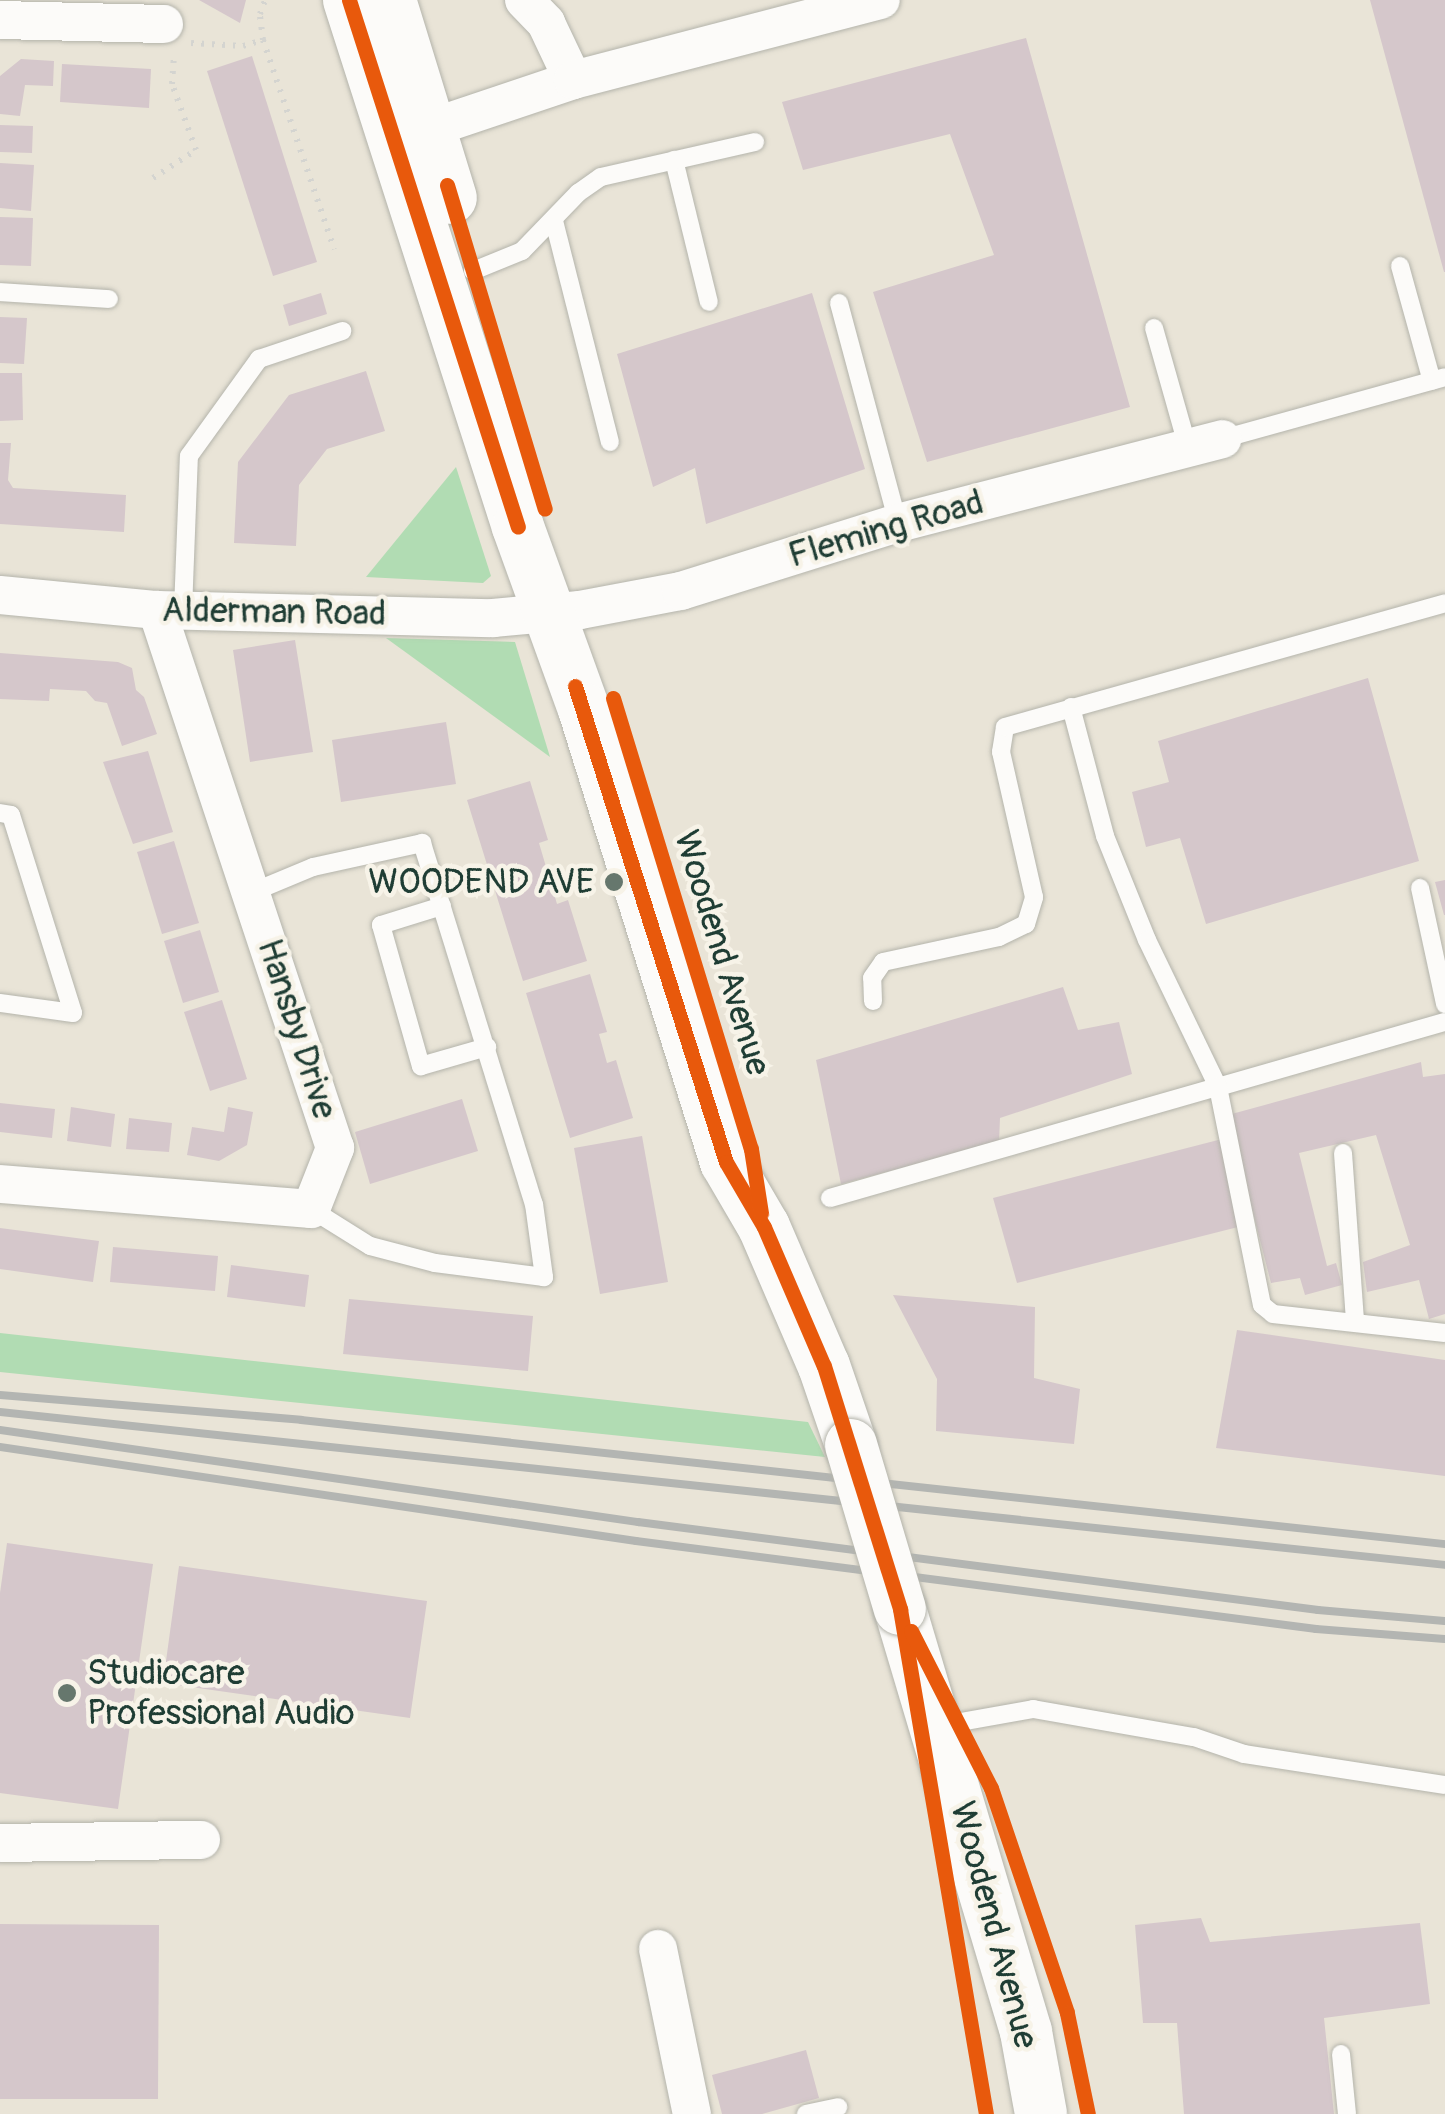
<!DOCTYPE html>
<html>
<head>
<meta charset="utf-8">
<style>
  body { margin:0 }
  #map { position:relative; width:1445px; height:2114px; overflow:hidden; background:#e9e4d7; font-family:Pangolin,sans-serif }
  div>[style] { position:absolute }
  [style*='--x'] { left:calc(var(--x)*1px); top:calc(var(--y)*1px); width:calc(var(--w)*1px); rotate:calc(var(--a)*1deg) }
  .green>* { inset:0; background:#b1dcb3 }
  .building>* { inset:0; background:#d5c7cb }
  .path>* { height:6px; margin-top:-3px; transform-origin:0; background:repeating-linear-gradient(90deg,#d4d4d0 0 2.5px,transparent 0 10.5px) }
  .roads { filter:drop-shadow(0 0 2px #b4b4ab) drop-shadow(0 0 2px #b4b4ab) }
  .lane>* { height:18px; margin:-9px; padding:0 9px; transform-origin:9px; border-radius:9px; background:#fcfbf9 }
  .street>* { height:38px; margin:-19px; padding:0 19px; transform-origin:19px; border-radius:19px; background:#fcfbf9 }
  .secondary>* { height:52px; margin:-26px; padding:0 26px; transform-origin:26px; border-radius:26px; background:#fcfbf9 }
  .rail>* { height:8px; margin:-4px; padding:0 4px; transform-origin:4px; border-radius:4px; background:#b3b5b2 }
  .bridges { filter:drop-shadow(0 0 2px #b4b4ab) drop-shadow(0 0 2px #b4b4ab) }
  .secondary-bridge>* { height:52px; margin:-26px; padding:0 26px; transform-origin:26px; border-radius:26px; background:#fcfbf9 }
  .cycleway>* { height:15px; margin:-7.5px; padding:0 7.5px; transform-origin:7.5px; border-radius:7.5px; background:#e8590c }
  .dots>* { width:28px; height:28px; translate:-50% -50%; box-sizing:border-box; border:5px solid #f7f3e8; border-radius:50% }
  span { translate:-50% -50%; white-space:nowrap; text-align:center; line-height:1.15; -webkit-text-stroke:9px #f7f3e8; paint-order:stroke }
  .street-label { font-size:35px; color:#1f3d34 }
  .poi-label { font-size:35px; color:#1f3d34 }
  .right { translate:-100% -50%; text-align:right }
  .left { translate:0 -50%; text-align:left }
</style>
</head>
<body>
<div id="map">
  <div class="green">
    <i style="clip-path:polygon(456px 467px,491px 576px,483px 583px,366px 577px)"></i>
    <i style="clip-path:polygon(386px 638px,515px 642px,550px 757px)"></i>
    <i style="clip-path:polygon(0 1333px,808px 1422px,825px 1457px,0 1372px)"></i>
  </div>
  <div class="building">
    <i style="clip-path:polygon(199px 0,246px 0,240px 23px)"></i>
    <i style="clip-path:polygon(1370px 0,1445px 0,1445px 272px,1444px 272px)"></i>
    <i style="clip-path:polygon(1026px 38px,1130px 407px,927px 462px,873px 292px,994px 255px,950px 134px,803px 170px,782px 102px)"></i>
    <i style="clip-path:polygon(252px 56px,317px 262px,273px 276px,207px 71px)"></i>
    <i style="clip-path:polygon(21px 59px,54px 61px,53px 86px,25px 85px,20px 116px,0 114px,0 76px)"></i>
    <i style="clip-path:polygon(62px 64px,151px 69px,149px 108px,60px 102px)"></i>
    <i style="clip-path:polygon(0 125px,33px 126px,32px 153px,0 152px)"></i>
    <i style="clip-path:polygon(0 163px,34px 165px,31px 211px,0 208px)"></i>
    <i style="clip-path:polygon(0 217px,33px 218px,31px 266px,0 265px)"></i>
    <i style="clip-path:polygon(321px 293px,327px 314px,289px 326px,283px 305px)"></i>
    <i style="clip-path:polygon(812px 293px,865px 469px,706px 524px,695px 468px,653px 487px,617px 354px)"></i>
    <i style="clip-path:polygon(0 317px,27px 318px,24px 364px,0 363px)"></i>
    <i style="clip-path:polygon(366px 371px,385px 431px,327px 449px,299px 485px,296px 546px,234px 543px,238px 462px,289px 395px)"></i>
    <i style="clip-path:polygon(0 373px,22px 373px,23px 420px,0 421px)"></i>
    <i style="clip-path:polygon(0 443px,11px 443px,8px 480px,13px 488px,126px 495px,124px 532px,0 524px)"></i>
    <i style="clip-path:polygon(295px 640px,313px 752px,250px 762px,233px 650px)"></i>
    <i style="clip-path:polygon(0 653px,118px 662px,132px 668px,136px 690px,144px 697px,157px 734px,122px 746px,107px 703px,95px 701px,86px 691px,50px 689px,49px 701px,0 699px)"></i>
    <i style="clip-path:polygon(1368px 678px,1419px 861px,1206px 924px,1180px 838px,1146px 847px,1132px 792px,1169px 782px,1158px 741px)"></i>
    <i style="clip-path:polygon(446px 722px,456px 784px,341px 802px,332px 740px)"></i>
    <i style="clip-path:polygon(148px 751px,173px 832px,133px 844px,103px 762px)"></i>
    <i style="clip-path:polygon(530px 781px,548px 840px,539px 843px,557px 904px,568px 900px,587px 961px,523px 981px,467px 800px)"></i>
    <i style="clip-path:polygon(174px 841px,199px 923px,162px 934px,137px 852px)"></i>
    <i style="clip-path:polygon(1445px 880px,1445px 915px,1444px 915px,1435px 882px)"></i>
    <i style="clip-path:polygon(200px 930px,219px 992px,183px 1003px,164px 941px)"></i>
    <i style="clip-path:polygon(590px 974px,607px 1032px,599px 1034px,607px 1063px,616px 1060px,633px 1118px,570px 1138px,526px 993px)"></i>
    <i style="clip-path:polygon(1063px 987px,1078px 1030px,1119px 1022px,1132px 1074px,1000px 1118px,999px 1142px,841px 1184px,816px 1060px)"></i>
    <i style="clip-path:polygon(222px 1000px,247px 1079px,210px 1091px,184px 1012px)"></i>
    <i style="clip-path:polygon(1421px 1062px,1423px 1077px,1445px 1074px,1445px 1314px,1429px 1319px,1419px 1280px,1367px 1292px,1363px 1262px,1410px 1245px,1376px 1135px,1299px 1153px,1327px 1266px,1336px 1263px,1342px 1285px,1305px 1295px,1300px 1278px,1271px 1283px,1228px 1115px)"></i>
    <i style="clip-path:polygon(462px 1099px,478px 1151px,370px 1184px,355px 1132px)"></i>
    <i style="clip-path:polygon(0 1103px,55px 1109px,52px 1138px,0 1132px)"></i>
    <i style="clip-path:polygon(71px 1107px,115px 1114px,111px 1147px,67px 1141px)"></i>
    <i style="clip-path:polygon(228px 1107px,253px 1112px,247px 1145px,219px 1161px,187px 1155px,192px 1127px,224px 1132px)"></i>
    <i style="clip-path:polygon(129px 1118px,172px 1123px,169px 1152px,126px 1149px)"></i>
    <i style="clip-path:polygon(642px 1136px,668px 1282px,600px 1294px,574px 1148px)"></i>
    <i style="clip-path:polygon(1222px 1139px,1242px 1226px,1017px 1283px,993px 1198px)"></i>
    <i style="clip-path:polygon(0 1228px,99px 1241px,93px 1282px,0 1269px)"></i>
    <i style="clip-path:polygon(113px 1247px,218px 1256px,215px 1291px,110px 1282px)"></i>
    <i style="clip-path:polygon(231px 1265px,309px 1275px,305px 1307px,227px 1297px)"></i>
    <i style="clip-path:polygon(893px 1295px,1035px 1307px,1034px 1378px,1080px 1389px,1074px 1444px,936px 1431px,937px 1379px)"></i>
    <i style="clip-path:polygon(349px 1299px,533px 1316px,528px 1371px,343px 1354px)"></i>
    <i style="clip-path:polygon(1237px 1330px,1445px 1360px,1445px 1476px,1216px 1448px)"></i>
    <i style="clip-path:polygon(7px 1543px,153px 1564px,118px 1809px,0 1793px,0 1593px)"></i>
    <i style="clip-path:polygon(179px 1566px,427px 1601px,410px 1718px,163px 1683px)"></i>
    <i style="clip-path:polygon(1201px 1918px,1210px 1942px,1420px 1923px,1430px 2004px,1324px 2018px,1334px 2114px,1184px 2114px,1177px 2023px,1143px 2023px,1135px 1925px)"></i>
    <i style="clip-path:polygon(0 1924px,159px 1925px,158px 2099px,0 2099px)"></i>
    <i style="clip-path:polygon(806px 2050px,819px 2098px,762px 2114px,722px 2114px,712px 2075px)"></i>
  </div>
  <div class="path">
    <i style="--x:263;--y:40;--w:221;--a:71.2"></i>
    <i style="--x:191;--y:43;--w:52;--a:3.3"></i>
    <i style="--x:243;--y:46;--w:21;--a:-17"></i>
    <i style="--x:263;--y:40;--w:26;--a:-97"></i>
    <i style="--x:260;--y:14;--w:15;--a:-70"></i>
    <i style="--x:153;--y:178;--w:51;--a:-33.1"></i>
    <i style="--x:196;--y:150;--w:70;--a:-110"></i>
    <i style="--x:172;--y:84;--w:30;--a:-86"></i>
  </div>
  <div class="roads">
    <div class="lane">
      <i style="--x:674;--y:160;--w:146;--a:76.2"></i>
      <i style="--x:554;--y:221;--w:228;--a:75.8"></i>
      <i style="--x:1400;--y:266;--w:119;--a:74.5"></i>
      <i style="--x:473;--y:271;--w:53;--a:-22.2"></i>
      <i style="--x:522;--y:251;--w:81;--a:-46"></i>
      <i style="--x:578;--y:193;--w:28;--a:-35"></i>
      <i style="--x:601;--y:177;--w:158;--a:-12.8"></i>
      <i style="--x:0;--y:292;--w:109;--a:3.7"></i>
      <i style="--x:839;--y:303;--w:228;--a:75"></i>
      <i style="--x:1154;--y:328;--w:125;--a:74.2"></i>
      <i style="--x:1222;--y:439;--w:231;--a:-15.5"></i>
      <i style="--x:183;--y:610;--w:154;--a:-87.8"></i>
      <i style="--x:189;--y:456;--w:120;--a:-54.2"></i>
      <i style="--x:259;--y:359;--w:88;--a:-18.6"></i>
      <i style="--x:1071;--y:707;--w:133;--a:75.2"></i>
      <i style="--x:1105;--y:836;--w:112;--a:68"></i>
      <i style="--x:1147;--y:940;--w:163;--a:64.2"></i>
      <i style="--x:1218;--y:1087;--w:236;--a:-16"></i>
      <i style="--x:0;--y:813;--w:11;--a:10"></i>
      <i style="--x:11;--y:815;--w:207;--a:72.6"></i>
      <i style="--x:73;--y:1013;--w:74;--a:-172.2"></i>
      <i style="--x:1420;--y:888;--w:119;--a:77.8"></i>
      <i style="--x:253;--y:892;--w:65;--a:-22.6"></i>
      <i style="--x:313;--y:867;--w:112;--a:-12.4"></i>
      <i style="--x:422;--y:843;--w:378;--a:72.8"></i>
      <i style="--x:534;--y:1204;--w:74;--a:82.2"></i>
      <i style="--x:544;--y:1277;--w:110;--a:-172.7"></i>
      <i style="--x:435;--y:1263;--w:67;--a:-165.3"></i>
      <i style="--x:370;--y:1246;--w:70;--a:-147.9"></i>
      <i style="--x:442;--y:906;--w:64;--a:162.7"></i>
      <i style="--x:381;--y:925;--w:147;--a:74.2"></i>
      <i style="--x:421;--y:1066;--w:69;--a:-16.1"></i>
      <i style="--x:873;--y:1001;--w:23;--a:-92"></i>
      <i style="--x:872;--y:978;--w:19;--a:-55"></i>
      <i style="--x:883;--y:962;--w:119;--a:-12.2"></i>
      <i style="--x:999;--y:937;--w:30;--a:-26"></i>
      <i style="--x:1026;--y:924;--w:28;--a:-73"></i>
      <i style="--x:1034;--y:897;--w:149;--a:-102.8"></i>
      <i style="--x:1001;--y:752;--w:25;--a:-81"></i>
      <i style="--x:1005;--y:727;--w:457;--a:-15.7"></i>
      <i style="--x:1343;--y:1153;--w:169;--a:85.9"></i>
      <i style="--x:830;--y:1198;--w:404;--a:-16"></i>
      <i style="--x:1218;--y:1087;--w:222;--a:78.6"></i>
      <i style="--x:1262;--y:1305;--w:14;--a:39"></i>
      <i style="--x:1273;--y:1314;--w:173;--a:6.3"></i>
      <i style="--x:938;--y:1726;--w:97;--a:-10.1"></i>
      <i style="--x:1033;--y:1709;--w:163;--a:9.9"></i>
      <i style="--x:1194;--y:1737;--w:53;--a:18.8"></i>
      <i style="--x:1244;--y:1754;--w:203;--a:8.8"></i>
      <i style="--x:1341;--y:2054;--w:60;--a:84.3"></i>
      <i style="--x:806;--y:2114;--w:33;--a:-12"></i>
    </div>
    <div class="street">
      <i style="--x:524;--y:0;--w:32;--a:46"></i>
      <i style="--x:546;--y:23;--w:63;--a:64.7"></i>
      <i style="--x:0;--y:20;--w:164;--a:1.4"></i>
      <i style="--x:407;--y:136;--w:175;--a:-18.6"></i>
      <i style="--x:573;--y:80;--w:318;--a:-14.6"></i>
      <i style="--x:0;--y:595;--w:158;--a:5.5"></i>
      <i style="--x:157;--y:610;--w:336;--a:1.4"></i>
      <i style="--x:493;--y:618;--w:87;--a:-5.3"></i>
      <i style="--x:580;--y:610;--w:103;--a:-10.7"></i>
      <i style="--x:681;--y:591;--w:227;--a:-17.4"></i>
      <i style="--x:898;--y:523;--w:335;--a:-14.5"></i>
      <i style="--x:0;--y:1184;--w:312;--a:4.6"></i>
      <i style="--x:311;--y:1209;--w:66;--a:-68.5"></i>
      <i style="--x:335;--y:1148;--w:567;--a:-108.31"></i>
      <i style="--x:0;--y:1843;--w:201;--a:-0.9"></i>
      <i style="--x:658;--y:1949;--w:168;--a:78.4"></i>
    </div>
    <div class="secondary">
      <i style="--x:349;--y:0;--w:553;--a:72.22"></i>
      <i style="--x:518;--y:527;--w:194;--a:70.1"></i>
      <i style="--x:584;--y:709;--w:475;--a:72.6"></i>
      <i style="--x:726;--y:1162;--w:75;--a:59.7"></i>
      <i style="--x:764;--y:1227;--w:151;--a:66.7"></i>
      <i style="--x:824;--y:1366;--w:83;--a:71.1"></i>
      <i style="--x:390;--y:0;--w:207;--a:72.9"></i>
      <i style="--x:900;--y:1609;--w:441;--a:73.4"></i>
      <i style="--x:1026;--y:2032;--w:83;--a:79.6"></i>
    </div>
  </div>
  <div class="rail">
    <i style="--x:0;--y:1395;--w:302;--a:4.7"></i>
    <i style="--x:301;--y:1420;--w:1151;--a:6.19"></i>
    <i style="--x:0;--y:1412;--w:1453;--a:6.04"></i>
    <i style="--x:0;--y:1430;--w:645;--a:8.21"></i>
    <i style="--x:638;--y:1522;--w:686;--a:7.37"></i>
    <i style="--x:1318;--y:1610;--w:127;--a:5"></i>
    <i style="--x:0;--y:1447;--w:643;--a:8.41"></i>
    <i style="--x:636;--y:1541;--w:686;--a:7.37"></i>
    <i style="--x:1316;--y:1629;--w:129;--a:4.4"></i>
  </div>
  <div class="bridges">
    <div class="secondary-bridge">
      <i style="--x:851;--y:1445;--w:171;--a:73.4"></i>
    </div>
  </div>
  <div class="cycleway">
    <i style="--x:349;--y:0;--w:553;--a:72.22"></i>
    <i style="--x:447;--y:185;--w:338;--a:73.2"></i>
    <i style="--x:575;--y:686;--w:499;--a:72.4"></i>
    <i style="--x:726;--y:1162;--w:75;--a:59.7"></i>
    <i style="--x:764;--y:1227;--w:151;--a:66.7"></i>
    <i style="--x:824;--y:1366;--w:255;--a:72.6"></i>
    <i style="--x:900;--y:1609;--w:512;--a:80.34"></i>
    <i style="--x:613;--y:698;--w:472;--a:73"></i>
    <i style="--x:751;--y:1149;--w:65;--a:81.1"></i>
    <i style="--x:911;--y:1631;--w:176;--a:63"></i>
    <i style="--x:991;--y:1788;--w:237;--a:71.3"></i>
    <i style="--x:1067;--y:2013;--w:103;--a:78.3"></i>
  </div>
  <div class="dots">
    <i style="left:614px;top:882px;background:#66776d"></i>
    <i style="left:67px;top:1693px;background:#66776d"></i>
  </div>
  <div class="street-label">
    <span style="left:886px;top:529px;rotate:-16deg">Fleming Road</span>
    <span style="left:274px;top:612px;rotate:1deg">Alderman Road</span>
    <span style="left:722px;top:953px;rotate:73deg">Woodend Avenue</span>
    <span style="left:297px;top:1029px;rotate:72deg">Hansby Drive</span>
    <span style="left:994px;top:1925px;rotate:75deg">Woodend Avenue</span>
  </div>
  <div class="poi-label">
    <span class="right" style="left:594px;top:882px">WOODEND AVE</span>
    <span class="left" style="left:87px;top:1693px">Studiocare<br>Professional Audio</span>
  </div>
</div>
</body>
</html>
